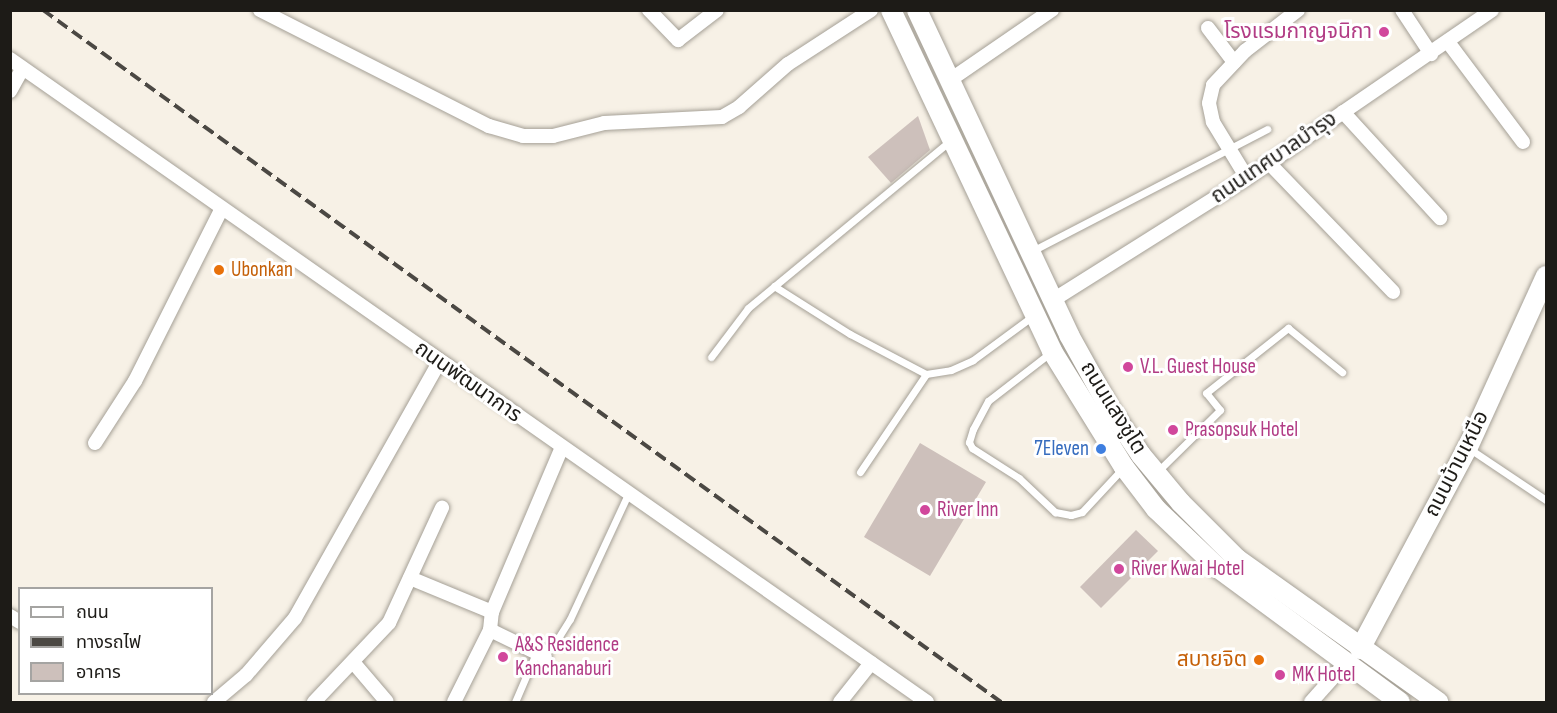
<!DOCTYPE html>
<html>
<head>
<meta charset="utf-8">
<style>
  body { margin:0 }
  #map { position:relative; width:1557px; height:713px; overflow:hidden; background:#f7f1e6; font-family:"Sofia Sans Condensed","Noto Sans Thai",sans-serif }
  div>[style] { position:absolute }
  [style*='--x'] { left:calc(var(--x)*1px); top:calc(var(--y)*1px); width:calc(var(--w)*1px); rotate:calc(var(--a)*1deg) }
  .building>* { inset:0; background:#cdc0bb }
  .roads { filter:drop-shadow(0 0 2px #a5a096) drop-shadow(0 0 2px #a5a096) }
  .lane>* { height:7px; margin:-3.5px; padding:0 3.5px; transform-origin:3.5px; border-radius:3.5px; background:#fff }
  .street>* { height:14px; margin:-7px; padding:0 7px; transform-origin:7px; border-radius:7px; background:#fff }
  .secondary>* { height:20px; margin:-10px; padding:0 10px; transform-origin:10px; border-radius:10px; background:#fff }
  .rail>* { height:4px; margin-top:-2px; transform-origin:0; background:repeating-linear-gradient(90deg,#4b4843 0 12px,transparent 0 18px) }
  .dots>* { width:16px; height:16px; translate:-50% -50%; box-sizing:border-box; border:3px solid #fff; border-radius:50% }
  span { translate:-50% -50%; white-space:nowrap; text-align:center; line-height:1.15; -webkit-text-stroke:6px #fff; paint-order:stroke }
  .hotel-label { font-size:21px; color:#b23c85 }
  .right { translate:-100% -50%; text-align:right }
  .left { translate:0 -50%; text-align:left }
  .street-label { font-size:21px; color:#1d1b17 }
  .food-label { font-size:21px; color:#c56008 }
  .shop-label { font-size:21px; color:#366cbe }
  .frame { position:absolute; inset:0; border:12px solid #1d1b17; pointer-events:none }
  .legend { position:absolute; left:18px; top:587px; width:195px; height:108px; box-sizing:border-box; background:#fff; border:2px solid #a5a4a2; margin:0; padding:8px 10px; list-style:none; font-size:18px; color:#1d1b17 }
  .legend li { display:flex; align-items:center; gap:12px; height:30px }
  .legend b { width:30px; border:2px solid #a5a4a2 }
</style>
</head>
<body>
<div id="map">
  <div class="building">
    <i style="clip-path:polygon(918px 116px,930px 150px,891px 183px,868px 157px)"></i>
    <i style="clip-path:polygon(920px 443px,986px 482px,930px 576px,864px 537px)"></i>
    <i style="clip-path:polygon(1136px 530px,1158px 551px,1101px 608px,1080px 587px)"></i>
  </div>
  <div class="roads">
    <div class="lane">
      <i style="--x:1032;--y:251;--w:265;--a:-27.4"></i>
      <i style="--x:774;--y:286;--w:90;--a:32.3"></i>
      <i style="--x:850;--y:334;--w:86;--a:27.8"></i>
      <i style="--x:926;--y:374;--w:25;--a:-9"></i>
      <i style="--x:951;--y:370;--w:24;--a:-24"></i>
      <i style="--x:973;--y:360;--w:74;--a:-36.3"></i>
      <i style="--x:1050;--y:353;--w:78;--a:142.3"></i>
      <i style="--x:988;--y:401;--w:32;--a:118"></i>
      <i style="--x:973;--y:429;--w:14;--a:107"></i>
      <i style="--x:969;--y:442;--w:7;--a:63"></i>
      <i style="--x:972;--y:448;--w:56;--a:32.6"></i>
      <i style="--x:1019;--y:478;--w:50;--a:43.4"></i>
      <i style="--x:1055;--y:512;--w:16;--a:11"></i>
      <i style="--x:1071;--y:515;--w:11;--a:-15"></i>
      <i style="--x:1082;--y:512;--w:59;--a:-47.1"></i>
      <i style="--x:711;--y:357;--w:61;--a:-52.9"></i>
      <i style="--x:748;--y:308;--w:262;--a:-39.6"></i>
      <i style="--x:1470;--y:449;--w:92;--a:33.9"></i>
      <i style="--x:1158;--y:471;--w:87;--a:-44.5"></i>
      <i style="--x:1220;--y:410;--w:22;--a:-129"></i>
      <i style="--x:1206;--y:393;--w:105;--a:-38.4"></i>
      <i style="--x:1288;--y:328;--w:70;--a:39.2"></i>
      <i style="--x:860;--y:472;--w:118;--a:-56"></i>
      <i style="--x:515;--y:702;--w:53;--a:-66.8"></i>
      <i style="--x:536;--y:653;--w:21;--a:-28"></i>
      <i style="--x:555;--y:643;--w:28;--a:-58"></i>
      <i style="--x:570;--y:619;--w:138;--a:-65.1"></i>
    </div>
    <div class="street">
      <i style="--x:260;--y:10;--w:257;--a:26.9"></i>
      <i style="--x:489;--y:126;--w:35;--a:16"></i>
      <i style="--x:523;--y:136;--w:30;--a:0"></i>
      <i style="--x:553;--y:136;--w:53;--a:-14.3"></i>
      <i style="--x:604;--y:123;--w:118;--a:-2.9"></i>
      <i style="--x:722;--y:117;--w:20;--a:-30"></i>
      <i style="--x:739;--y:107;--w:65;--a:-41.3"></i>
      <i style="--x:788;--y:64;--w:99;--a:-33"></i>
      <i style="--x:649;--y:10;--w:42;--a:46"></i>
      <i style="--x:678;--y:40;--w:49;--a:-37.6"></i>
      <i style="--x:1402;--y:10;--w:53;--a:56.6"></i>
      <i style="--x:1208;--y:28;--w:43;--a:52.6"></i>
      <i style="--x:1448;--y:42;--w:125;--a:53.1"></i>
      <i style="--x:10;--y:59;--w:1120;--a:35.04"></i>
      <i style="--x:950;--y:80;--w:124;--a:-34.5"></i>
      <i style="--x:10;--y:91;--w:26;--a:-61"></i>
      <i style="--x:1343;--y:112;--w:144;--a:47.5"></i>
      <i style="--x:1269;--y:163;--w:179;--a:46.1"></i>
      <i style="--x:1247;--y:178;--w:66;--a:-121.3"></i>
      <i style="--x:1213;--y:122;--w:19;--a:-102"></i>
      <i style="--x:1209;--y:103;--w:18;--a:-77"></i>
      <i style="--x:1213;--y:85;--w:47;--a:-46.7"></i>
      <i style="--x:1245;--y:51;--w:67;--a:-37.7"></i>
      <i style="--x:1053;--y:300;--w:229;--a:-32.2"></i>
      <i style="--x:1247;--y:178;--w:297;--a:-34.4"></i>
      <i style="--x:95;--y:443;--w:74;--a:-57.2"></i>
      <i style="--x:135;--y:381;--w:191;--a:-63.3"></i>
      <i style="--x:410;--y:578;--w:89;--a:22.5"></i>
      <i style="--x:10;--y:616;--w:12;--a:31"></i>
      <i style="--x:490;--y:630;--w:61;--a:26.1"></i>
      <i style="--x:353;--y:662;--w:52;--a:49.6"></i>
      <i style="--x:214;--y:702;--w:42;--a:-40.2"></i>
      <i style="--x:246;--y:675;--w:75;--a:-49.3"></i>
      <i style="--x:295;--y:618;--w:294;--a:-60.6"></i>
      <i style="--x:314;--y:702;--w:109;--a:-46.5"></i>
      <i style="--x:389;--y:623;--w:127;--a:-65.3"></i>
      <i style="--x:454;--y:702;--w:80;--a:-63.4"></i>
      <i style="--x:490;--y:630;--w:18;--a:-84"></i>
      <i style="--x:492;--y:612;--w:179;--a:-67"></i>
      <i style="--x:840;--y:702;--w:50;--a:-51.5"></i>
      <i style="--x:1311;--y:702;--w:51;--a:-48.2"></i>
    </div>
    <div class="secondary">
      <i style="--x:891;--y:10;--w:377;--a:64.7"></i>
      <i style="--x:1052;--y:351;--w:137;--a:58.2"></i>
      <i style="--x:1124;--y:467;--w:53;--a:52.7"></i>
      <i style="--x:1156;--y:509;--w:86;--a:43.6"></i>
      <i style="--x:1218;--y:568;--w:226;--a:36.4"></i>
      <i style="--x:917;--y:10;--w:359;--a:64.9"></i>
      <i style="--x:1069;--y:335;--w:85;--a:61"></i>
      <i style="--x:1110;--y:409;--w:55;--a:56"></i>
      <i style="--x:1141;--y:455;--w:62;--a:50.2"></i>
      <i style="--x:1181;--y:503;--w:79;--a:45"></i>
      <i style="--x:1237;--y:559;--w:247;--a:35.4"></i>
      <i style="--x:1360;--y:649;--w:229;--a:-61.9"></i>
      <i style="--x:1468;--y:447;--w:188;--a:-65.5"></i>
    </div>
  </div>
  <div class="rail">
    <i style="--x:43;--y:10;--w:1182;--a:35.84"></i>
  </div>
  <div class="dots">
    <i style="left:1384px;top:32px;background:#d1479c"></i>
    <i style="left:219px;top:270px;background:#e8710a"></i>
    <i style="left:1128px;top:367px;background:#d1479c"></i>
    <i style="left:1173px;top:430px;background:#d1479c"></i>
    <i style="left:1101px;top:449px;background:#3f7fe0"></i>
    <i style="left:925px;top:510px;background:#d1479c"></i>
    <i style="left:1119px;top:569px;background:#d1479c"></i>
    <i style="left:503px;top:657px;background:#d1479c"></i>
    <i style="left:1259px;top:660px;background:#e8710a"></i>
    <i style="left:1280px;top:675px;background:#d1479c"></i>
  </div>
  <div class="hotel-label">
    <span class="right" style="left:1372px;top:32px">โรงแรมกาญจนิกา</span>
    <span class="left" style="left:1140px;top:367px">V.L. Guest House</span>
    <span class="left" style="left:1185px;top:430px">Prasopsuk Hotel</span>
    <span class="left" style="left:937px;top:510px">River Inn</span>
    <span class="left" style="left:1131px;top:569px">River Kwai Hotel</span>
    <span class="left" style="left:515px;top:657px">A&amp;S Residence<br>Kanchanaburi</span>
    <span class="left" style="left:1292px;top:675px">MK Hotel</span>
  </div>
  <div class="street-label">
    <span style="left:1274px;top:158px;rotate:-34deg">ถนนเทศบาลบำรุง</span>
    <span style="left:468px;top:382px;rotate:35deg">ถนนพัฒนาการ</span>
    <span style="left:1113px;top:408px;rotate:58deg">ถนนแสงชูโต</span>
    <span style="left:1457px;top:464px;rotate:-63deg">ถนนบ้านเหนือ</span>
  </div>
  <div class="food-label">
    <span class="left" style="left:231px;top:270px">Ubonkan</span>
    <span class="right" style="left:1247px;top:660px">สบายจิต</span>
  </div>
  <div class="shop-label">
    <span class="right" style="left:1089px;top:449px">7Eleven</span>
  </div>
  <div class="frame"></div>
  <ul class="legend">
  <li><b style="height:8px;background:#fff"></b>ถนน</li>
  <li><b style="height:8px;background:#4b4843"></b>ทางรถไฟ</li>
  <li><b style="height:16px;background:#cdc0bb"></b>อาคาร</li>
  </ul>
</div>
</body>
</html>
